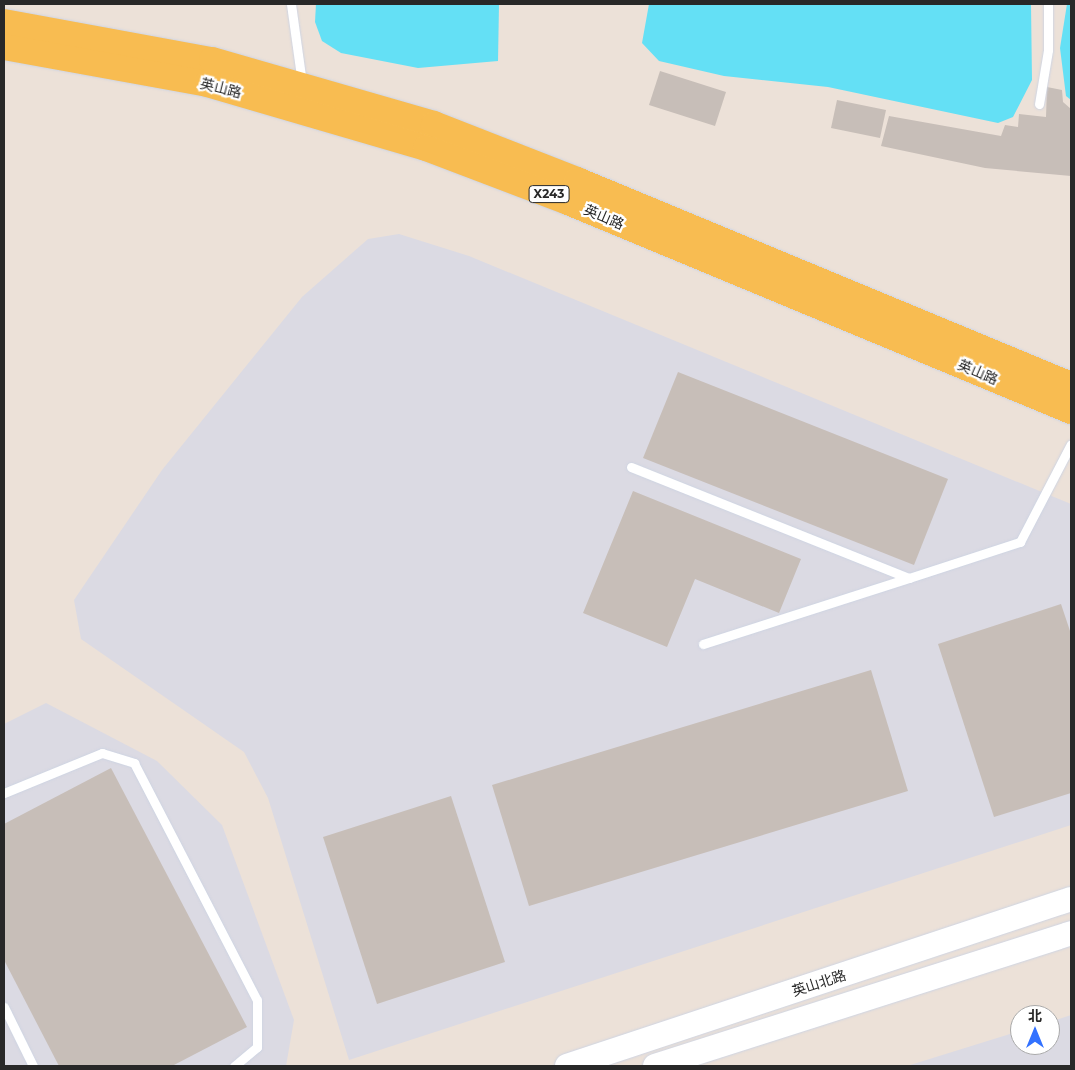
<!DOCTYPE html>
<html>
<head>
<meta charset="utf-8">
<style>
  body { margin:0 }
  #map { position:relative; width:1075px; height:1070px; overflow:hidden; background:#ece1d8; font-family:Montserrat,"Noto Sans SC",sans-serif }
  div>[style] { position:absolute }
  [style*='--x'] { left:calc(var(--x)*1px); top:calc(var(--y)*1px); width:calc(var(--w)*1px); rotate:calc(var(--a)*1deg) }
  .industrial>* { inset:0; background:#dbdae3 }
  .water>* { inset:0; background:#64e0f5 }
  .building>* { inset:0; background:#c7beb8 }
  .roads { filter:drop-shadow(0 0 1px #ced4e2) drop-shadow(0 0 1px #ced4e2) }
  .lane>* { height:9px; margin:-4.5px; padding:0 4.5px; transform-origin:4.5px; border-radius:4.5px; background:#fff }
  .secondary>* { height:24px; margin:-12px; padding:0 12px; transform-origin:12px; border-radius:12px; background:#fff }
  .primary>* { height:26px; margin:-13px; padding:0 13px; transform-origin:13px; border-radius:13px; background:#f8bc51 }
  span { translate:-50% -50%; white-space:nowrap; text-align:center; line-height:1.15; -webkit-text-stroke:4.5px #fff; paint-order:stroke }
  .shield-label span { padding:1px 4px; background:#fff; border:1px solid; border-radius:4px; -webkit-text-stroke-width:0 }
  .shield-label { font-size:12px; color:#282828; font-weight:700 }
  .street-label { font-size:14px; color:#282828 }
  .frame { position:absolute; inset:0; border:5px solid #282828; pointer-events:none }
  .north { position:absolute; left:1010px; top:1005px; width:50px; height:50px; box-sizing:border-box; background:#fff; border:1px solid #a9a9a9; border-radius:50%; rotate:0deg; font-size:14px; font-weight:700; line-height:20px; text-align:center; color:#282828 }
  .north::after { content:''; display:block; margin:auto; width:18px; height:22px; background:#3271ff; clip-path:polygon(50% 0,100% 100%,50% 72%,0 100%) }
</style>
</head>
<body>
<div id="map">
  <div class="industrial">
    <i style="clip-path:polygon(399px 234px,469px 256px,1071px 504px,1071px 825px,349px 1060px,268px 798px,244px 752px,81px 639px,74px 600px,162px 470px,302px 297px,368px 239px)"></i>
    <i style="clip-path:polygon(46px 703px,157px 761px,222px 825px,294px 1020px,286px 1066px,4px 1066px,4px 724px)"></i>
    <i style="clip-path:polygon(1071px 1015px,1071px 1066px,907px 1066px,1020px 1031px,1020px 1045px,1050px 1045px,1050px 1022px)"></i>
  </div>
  <div class="water">
    <i style="clip-path:polygon(316px 4px,499px 4px,498px 61px,418px 68px,341px 53px,322px 41px,315px 22px)"></i>
    <i style="clip-path:polygon(649px 4px,1031px 4px,1032px 80px,1013px 117px,998px 123px,828px 87px,724px 76px,659px 61px,642px 43px)"></i>
    <i style="clip-path:polygon(1067px 4px,1071px 4px,1071px 100px,1066px 96px,1060px 48px)"></i>
  </div>
  <div class="building">
    <i style="clip-path:polygon(660px 71px,726px 92px,715px 126px,649px 105px)"></i>
    <i style="clip-path:polygon(1047px 87px,1062px 90px,1063px 102px,1071px 109px,1071px 176px,985px 168px,881px 146px,889px 116px,1001px 136px,1005px 125px,1018px 127px,1019px 114px,1046px 117px)"></i>
    <i style="clip-path:polygon(837px 100px,886px 110px,880px 138px,831px 128px)"></i>
    <i style="clip-path:polygon(678px 372px,948px 479px,914px 565px,643px 458px)"></i>
    <i style="clip-path:polygon(633px 491px,801px 559px,779px 613px,695px 579px,667px 647px,583px 613px)"></i>
    <i style="clip-path:polygon(1061px 604px,1071px 634px,1071px 793px,994px 817px,938px 644px)"></i>
    <i style="clip-path:polygon(871px 670px,908px 791px,529px 906px,492px 785px)"></i>
    <i style="clip-path:polygon(111px 768px,247px 1027px,172px 1066px,59px 1066px,4px 960px,4px 824px)"></i>
    <i style="clip-path:polygon(451px 796px,505px 962px,377px 1004px,323px 837px)"></i>
  </div>
  <div class="roads">
    <div class="lane">
      <i style="--x:291;--y:4;--w:80;--a:82.1"></i>
      <i style="--x:1039;--y:104;--w:55;--a:-80.5"></i>
      <i style="--x:1048;--y:50;--w:46;--a:-90"></i>
      <i style="--x:631;--y:467;--w:299;--a:21.8"></i>
      <i style="--x:909;--y:578;--w:117;--a:-18"></i>
      <i style="--x:1020;--y:542;--w:110;--a:-62.5"></i>
      <i style="--x:703;--y:644;--w:216;--a:-17.8"></i>
      <i style="--x:4;--y:793;--w:106;--a:-22.2"></i>
      <i style="--x:102;--y:753;--w:34;--a:17"></i>
      <i style="--x:134;--y:763;--w:267;--a:62.6"></i>
      <i style="--x:257;--y:1000;--w:47;--a:90"></i>
      <i style="--x:257;--y:1047;--w:30;--a:140"></i>
      <i style="--x:4;--y:1007;--w:66;--a:63.8"></i>
    </div>
    <div class="secondary">
      <i style="--x:567;--y:1066;--w:531;--a:-18.33"></i>
      <i style="--x:655;--y:1066;--w:437;--a:-17.7"></i>
    </div>
    <div class="primary">
      <i style="--x:4;--y:22;--w:211;--a:10.4"></i>
      <i style="--x:212;--y:60;--w:231;--a:16.1"></i>
      <i style="--x:434;--y:124;--w:154;--a:21.4"></i>
      <i style="--x:577;--y:180;--w:535;--a:22.54"></i>
      <i style="--x:4;--y:47;--w:206;--a:10.3"></i>
      <i style="--x:207;--y:84;--w:228;--a:16.3"></i>
      <i style="--x:426;--y:148;--w:152;--a:20.8"></i>
      <i style="--x:568;--y:202;--w:545;--a:22.56"></i>
    </div>
  </div>
  <div class="shield-label">
    <span style="left:549px;top:194px">X243</span>
  </div>
  <div class="street-label">
    <span style="left:221px;top:88px;rotate:14deg">英山路</span>
    <span style="left:604px;top:217px;rotate:23deg">英山路</span>
    <span style="left:978px;top:372px;rotate:23deg">英山路</span>
    <span style="left:819px;top:983px;rotate:-18deg">英山北路</span>
  </div>
  <div class="frame"></div>
  <div class="north">北</div>
</div>
</body>
</html>
